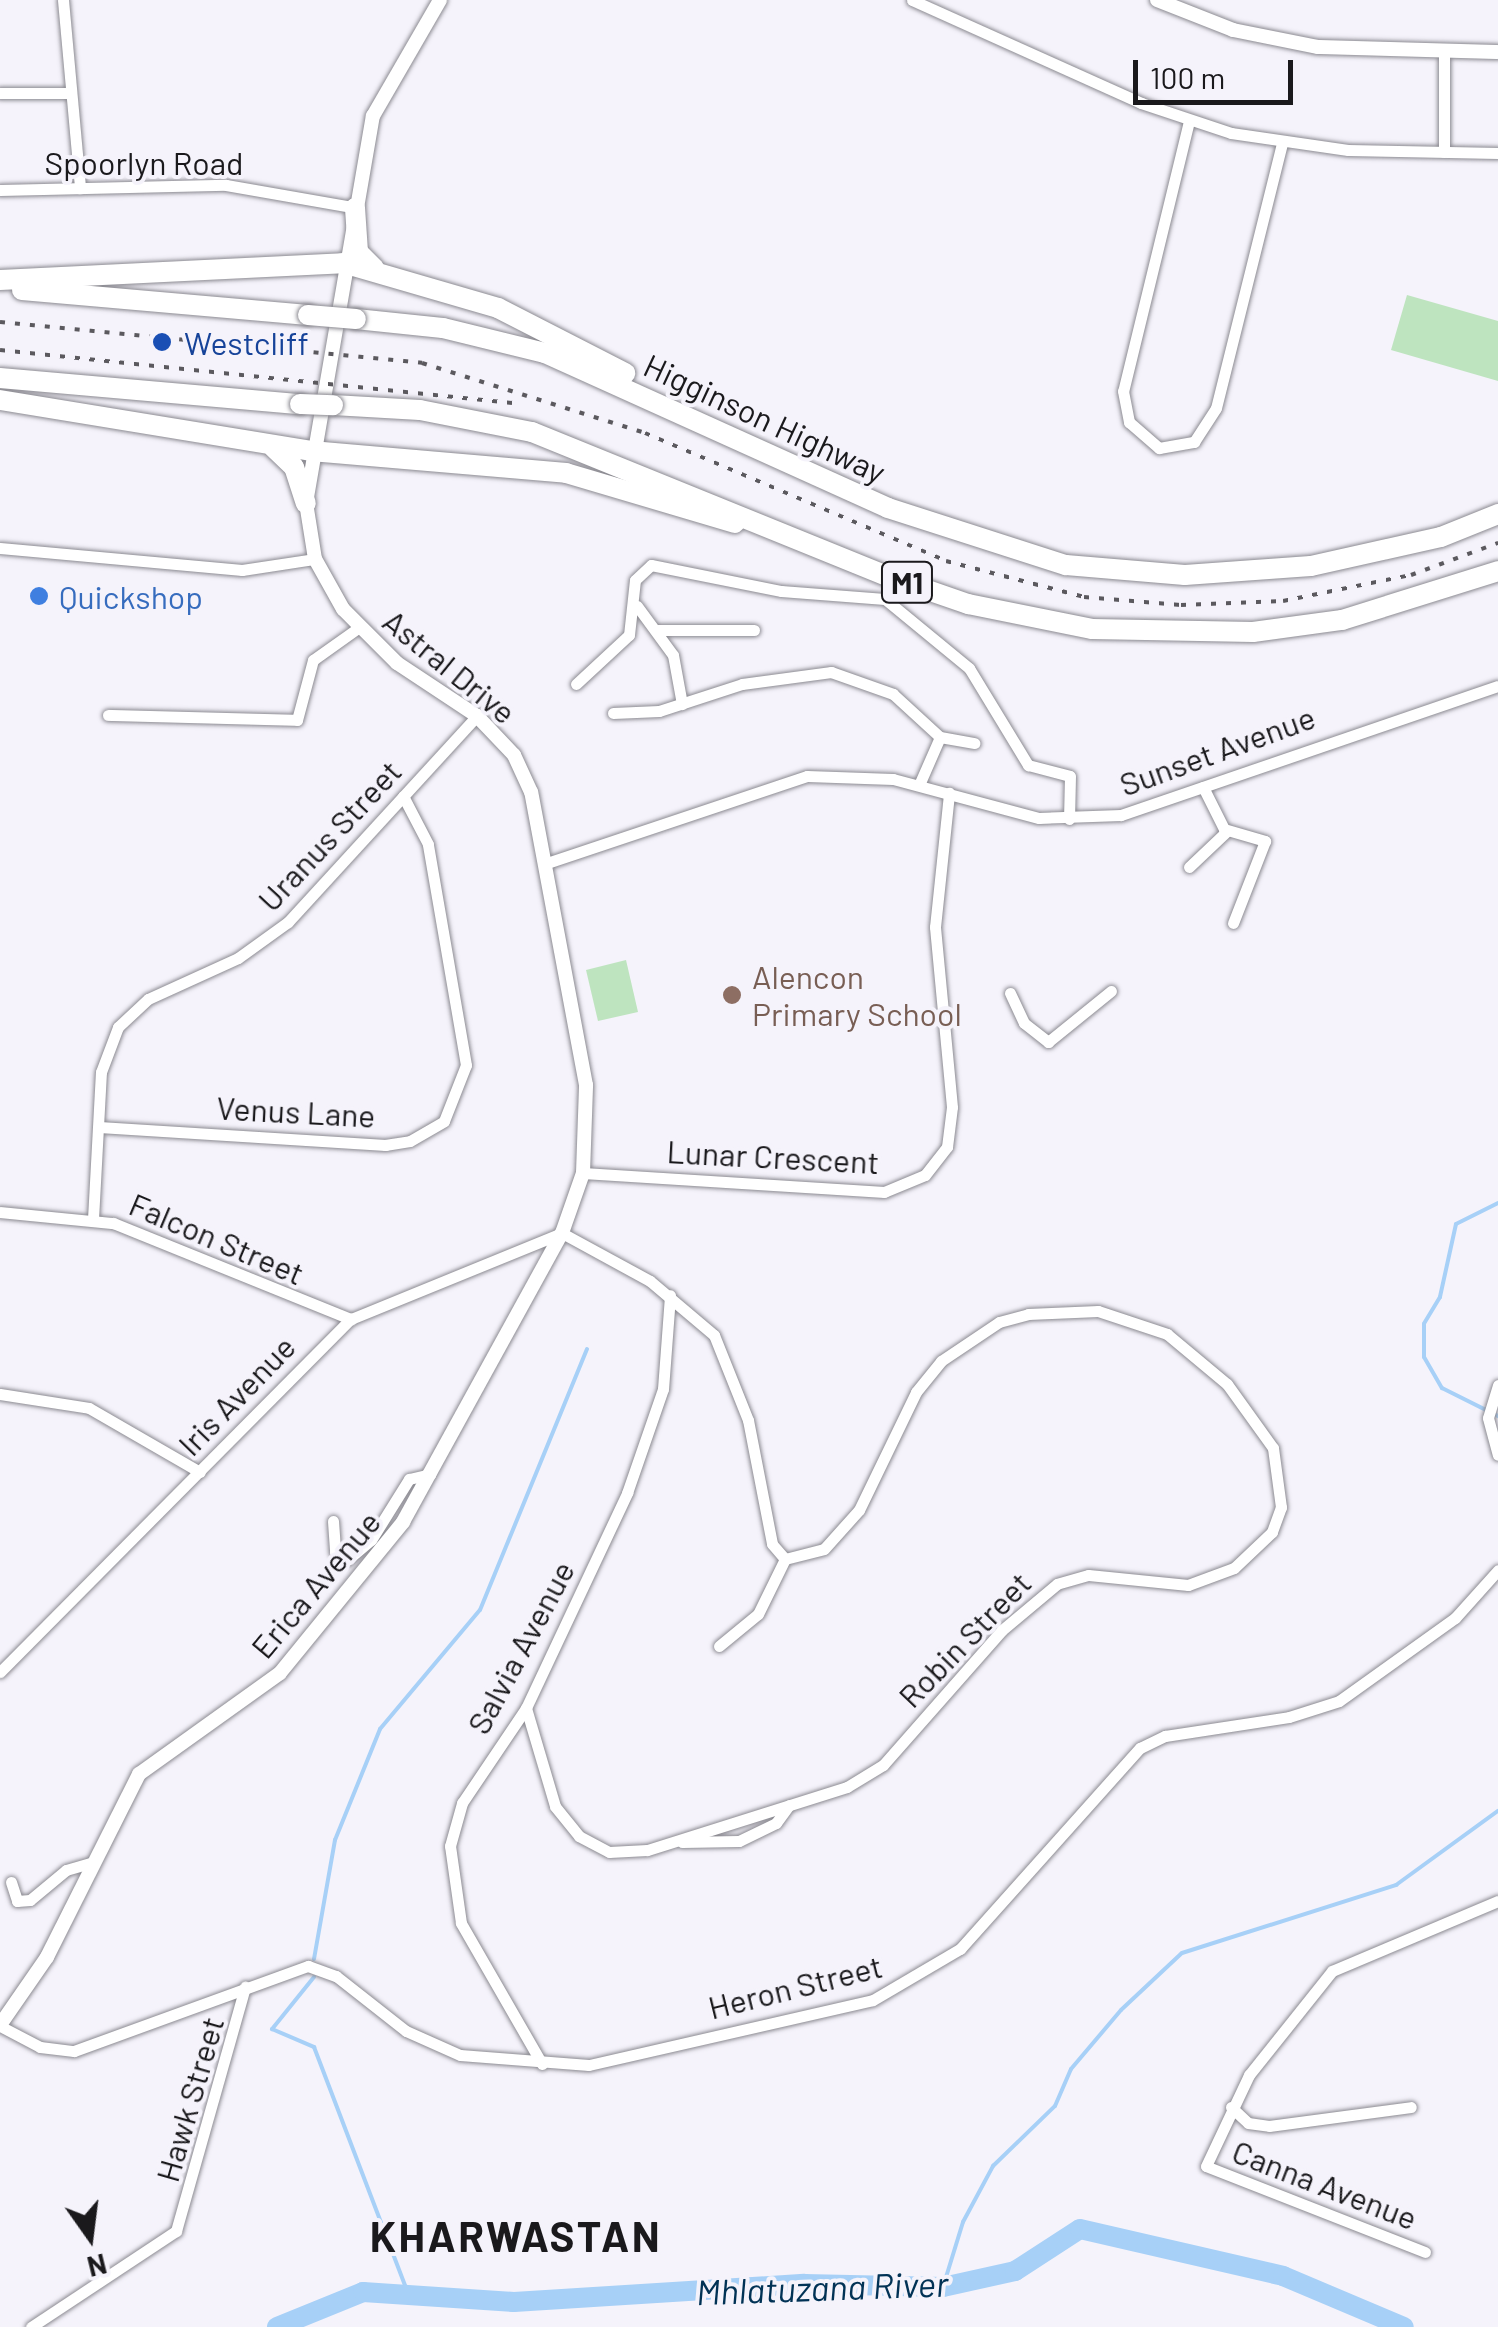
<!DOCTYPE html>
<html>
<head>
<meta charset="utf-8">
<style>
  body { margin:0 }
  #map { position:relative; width:1498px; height:2327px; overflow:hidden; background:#f5f3fb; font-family:Barlow,sans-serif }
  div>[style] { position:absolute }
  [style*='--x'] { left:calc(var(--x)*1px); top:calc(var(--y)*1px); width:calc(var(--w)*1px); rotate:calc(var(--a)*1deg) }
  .green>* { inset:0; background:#bee4bf }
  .stream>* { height:4px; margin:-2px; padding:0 2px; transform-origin:2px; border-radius:2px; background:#a7d0f7 }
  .river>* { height:20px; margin:-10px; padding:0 10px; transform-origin:10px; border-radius:10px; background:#a7d0f7 }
  .roads { filter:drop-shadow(0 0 2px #8b8a91) drop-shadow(0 0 2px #8b8a91) }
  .minor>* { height:11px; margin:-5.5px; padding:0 5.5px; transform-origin:5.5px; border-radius:5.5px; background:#fff }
  .tertiary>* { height:14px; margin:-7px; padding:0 7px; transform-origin:7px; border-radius:7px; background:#fff }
  .trunk>* { height:20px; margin:-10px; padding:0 10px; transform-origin:10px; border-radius:10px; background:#fff }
  .rail>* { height:4px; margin-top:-2px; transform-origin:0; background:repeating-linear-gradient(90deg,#5b595e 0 5px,transparent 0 15px) }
  .bridges { filter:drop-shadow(0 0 2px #8b8a91) drop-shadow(0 0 2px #8b8a91) }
  .trunk-bridge>* { height:20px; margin:-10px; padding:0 10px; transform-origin:10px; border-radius:10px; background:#fff }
  .dots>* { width:28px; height:28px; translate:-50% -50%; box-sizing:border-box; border:5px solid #f5f3fb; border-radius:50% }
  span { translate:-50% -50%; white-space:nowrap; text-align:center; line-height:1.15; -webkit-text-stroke:8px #f5f3fb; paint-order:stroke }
  .shield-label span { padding:2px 8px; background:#f5f3fb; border:2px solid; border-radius:8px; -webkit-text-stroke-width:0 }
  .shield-label { font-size:30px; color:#1a191c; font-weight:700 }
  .street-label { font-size:32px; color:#1a191c }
  .transit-label { font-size:32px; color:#164399 }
  .left { translate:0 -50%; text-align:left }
  .shop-label { font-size:32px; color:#366cbe }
  .education-label { font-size:32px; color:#785e54 }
  .water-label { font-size:35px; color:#013255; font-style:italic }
  .district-label { font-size:42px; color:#1a191c; font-weight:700; letter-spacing:2.5px }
  .north { position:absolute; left:40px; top:2187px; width:100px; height:100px; -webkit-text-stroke:8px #f5f3fb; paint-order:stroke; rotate:166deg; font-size:28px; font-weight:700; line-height:40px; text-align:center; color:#1a191c }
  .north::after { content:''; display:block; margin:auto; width:35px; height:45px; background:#1a191c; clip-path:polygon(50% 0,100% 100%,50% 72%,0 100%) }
  .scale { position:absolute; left:1133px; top:60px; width:160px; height:45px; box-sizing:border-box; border:5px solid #1a191c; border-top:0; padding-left:12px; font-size:30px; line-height:35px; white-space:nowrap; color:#1a191c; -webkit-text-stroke:8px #f5f3fb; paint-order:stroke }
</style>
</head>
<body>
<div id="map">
  <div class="green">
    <i style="clip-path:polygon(1407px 295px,1498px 321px,1498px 381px,1391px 350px)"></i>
    <i style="clip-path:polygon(626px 960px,638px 1012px,598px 1021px,586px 970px)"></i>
  </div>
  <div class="stream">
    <i style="--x:1498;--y:1203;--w:47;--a:153.4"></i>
    <i style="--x:1456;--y:1224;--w:75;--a:102.4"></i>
    <i style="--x:1440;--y:1297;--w:31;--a:121"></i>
    <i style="--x:1424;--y:1324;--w:33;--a:90"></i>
    <i style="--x:1424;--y:1357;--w:36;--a:60"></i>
    <i style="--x:1442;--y:1388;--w:63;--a:26.6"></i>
    <i style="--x:314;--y:1959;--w:121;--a:-80"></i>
    <i style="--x:335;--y:1840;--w:120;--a:-67.9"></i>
    <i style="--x:380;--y:1729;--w:155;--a:-50"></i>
    <i style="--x:480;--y:1610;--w:282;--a:-67.7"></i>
    <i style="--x:314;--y:1977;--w:67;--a:128.9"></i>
    <i style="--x:272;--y:2029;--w:46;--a:23.2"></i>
    <i style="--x:314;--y:2047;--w:269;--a:69.1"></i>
    <i style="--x:943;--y:2287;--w:68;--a:-72.9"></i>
    <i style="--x:963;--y:2222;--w:64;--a:-61.8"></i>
    <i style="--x:993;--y:2166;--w:86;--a:-44.1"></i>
    <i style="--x:1055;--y:2106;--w:40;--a:-66.6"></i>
    <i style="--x:1071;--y:2069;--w:77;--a:-49.7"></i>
    <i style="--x:1121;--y:2010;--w:83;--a:-43.1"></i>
    <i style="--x:1182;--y:1953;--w:225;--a:-17.6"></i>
    <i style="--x:1396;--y:1885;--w:126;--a:-36"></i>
  </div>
  <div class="river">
    <i style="--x:277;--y:2327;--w:93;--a:-22.1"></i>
    <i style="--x:363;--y:2292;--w:151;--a:3.8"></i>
    <i style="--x:514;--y:2302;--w:291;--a:-3.6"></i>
    <i style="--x:804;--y:2284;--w:139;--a:1.2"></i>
    <i style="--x:943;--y:2287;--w:74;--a:-12.5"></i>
    <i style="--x:1015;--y:2271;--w:77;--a:-32.9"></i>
    <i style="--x:1080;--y:2229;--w:208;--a:13"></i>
    <i style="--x:1283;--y:2276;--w:131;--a:22.9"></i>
  </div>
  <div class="roads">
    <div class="minor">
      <i style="--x:63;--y:0;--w:189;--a:84.8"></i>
      <i style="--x:912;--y:0;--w:251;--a:24.2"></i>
      <i style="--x:1141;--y:103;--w:95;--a:18.4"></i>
      <i style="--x:1231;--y:133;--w:118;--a:8.3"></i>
      <i style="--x:1348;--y:150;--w:150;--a:1.1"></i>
      <i style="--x:1444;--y:51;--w:101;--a:90"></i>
      <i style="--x:0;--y:93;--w:71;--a:0"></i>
      <i style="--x:1189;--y:121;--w:278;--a:103.7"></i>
      <i style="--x:1123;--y:391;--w:32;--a:79"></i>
      <i style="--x:1129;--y:422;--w:40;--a:41"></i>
      <i style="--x:1159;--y:448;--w:36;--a:-10"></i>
      <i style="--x:1194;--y:442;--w:40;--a:-57.1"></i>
      <i style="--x:1216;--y:408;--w:273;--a:-76"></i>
      <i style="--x:0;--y:190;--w:226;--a:-1.3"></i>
      <i style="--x:226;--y:185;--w:122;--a:9.9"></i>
      <i style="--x:0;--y:548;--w:243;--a:5.2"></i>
      <i style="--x:242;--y:570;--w:74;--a:-8.6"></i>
      <i style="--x:637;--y:606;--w:61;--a:53.7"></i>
      <i style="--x:673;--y:655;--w:50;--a:79.6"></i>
      <i style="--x:657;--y:630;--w:97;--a:0"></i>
      <i style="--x:576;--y:684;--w:72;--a:-42.8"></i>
      <i style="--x:629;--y:635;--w:55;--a:-83.8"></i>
      <i style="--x:635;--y:580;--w:22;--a:-43"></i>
      <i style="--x:651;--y:565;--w:133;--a:11.3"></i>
      <i style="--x:781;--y:591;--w:104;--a:4.4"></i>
      <i style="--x:885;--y:599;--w:109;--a:39.4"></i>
      <i style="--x:969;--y:668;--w:114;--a:58.7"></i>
      <i style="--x:1028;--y:765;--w:43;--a:14.7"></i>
      <i style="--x:1070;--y:776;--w:43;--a:91.3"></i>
      <i style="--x:613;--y:713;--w:46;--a:-2.5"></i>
      <i style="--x:659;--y:711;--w:87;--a:-18"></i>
      <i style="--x:742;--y:684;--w:90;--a:-7.7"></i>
      <i style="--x:831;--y:672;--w:66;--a:19.5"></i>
      <i style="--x:893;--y:694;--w:64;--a:42.5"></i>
      <i style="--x:108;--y:715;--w:189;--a:1.5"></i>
      <i style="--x:297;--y:720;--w:62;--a:-75.1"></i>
      <i style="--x:313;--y:660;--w:55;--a:-35.4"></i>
      <i style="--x:919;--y:785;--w:52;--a:-66.4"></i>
      <i style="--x:940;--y:737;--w:35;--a:10"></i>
      <i style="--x:1203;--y:787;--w:47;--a:63.4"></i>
      <i style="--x:1224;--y:829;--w:43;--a:16.3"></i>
      <i style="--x:1265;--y:841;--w:88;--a:111.3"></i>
      <i style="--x:547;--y:863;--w:274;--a:-18.5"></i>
      <i style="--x:807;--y:776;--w:86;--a:2"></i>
      <i style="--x:893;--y:779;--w:151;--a:15"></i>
      <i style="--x:1039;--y:818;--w:82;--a:-2.1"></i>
      <i style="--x:1121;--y:815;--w:398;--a:-18.9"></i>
      <i style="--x:1189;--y:867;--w:52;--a:-43.5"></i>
      <i style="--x:1010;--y:993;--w:33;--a:65"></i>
      <i style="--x:1024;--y:1023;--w:31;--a:38"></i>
      <i style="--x:1048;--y:1042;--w:81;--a:-39"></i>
      <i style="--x:99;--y:1127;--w:287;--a:3.6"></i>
      <i style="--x:385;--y:1145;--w:25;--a:-9"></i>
      <i style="--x:410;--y:1141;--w:39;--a:-30"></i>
      <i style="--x:444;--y:1121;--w:60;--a:-68.6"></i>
      <i style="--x:466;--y:1065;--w:224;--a:-99.8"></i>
      <i style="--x:428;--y:844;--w:54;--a:-117.5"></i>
      <i style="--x:583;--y:1173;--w:302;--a:3.6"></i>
      <i style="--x:884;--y:1192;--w:44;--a:-22.5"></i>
      <i style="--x:925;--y:1175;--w:36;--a:-52"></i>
      <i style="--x:947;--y:1147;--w:40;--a:-82.9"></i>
      <i style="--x:952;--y:1107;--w:181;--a:-95.4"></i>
      <i style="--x:935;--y:927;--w:135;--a:-84"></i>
      <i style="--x:0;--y:1212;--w:114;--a:5.6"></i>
      <i style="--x:113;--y:1223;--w:257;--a:22"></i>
      <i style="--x:93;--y:1219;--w:147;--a:-86.9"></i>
      <i style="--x:101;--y:1072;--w:48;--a:-69.3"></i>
      <i style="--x:118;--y:1027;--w:41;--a:-43"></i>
      <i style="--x:148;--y:999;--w:99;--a:-24.5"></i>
      <i style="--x:238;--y:958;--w:62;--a:-35.8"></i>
      <i style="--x:288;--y:922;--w:280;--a:-47.5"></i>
      <i style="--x:1498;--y:1385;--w:34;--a:107"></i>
      <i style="--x:1488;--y:1418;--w:38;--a:75"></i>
      <i style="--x:0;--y:1394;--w:90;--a:8.9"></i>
      <i style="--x:89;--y:1408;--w:128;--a:30"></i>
      <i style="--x:333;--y:1521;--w:31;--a:86"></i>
      <i style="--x:335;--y:1552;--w:14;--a:34"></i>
      <i style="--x:347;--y:1560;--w:31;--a:-40"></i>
      <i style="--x:371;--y:1540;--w:72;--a:-58.1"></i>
      <i style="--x:409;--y:1479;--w:22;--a:-13"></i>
      <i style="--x:719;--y:1646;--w:50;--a:-39.4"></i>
      <i style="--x:758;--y:1614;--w:61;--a:-63.9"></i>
      <i style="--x:0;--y:1672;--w:498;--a:-45.2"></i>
      <i style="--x:351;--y:1319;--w:228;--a:-22.2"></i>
      <i style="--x:562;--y:1233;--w:100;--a:28.6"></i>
      <i style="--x:650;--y:1281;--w:84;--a:40.2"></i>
      <i style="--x:714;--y:1335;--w:92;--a:68.2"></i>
      <i style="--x:748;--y:1420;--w:126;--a:79"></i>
      <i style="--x:772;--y:1544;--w:20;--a:49"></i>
      <i style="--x:785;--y:1559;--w:40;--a:-14.4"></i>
      <i style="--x:824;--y:1549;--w:52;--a:-48.1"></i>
      <i style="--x:859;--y:1510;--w:131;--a:-64.2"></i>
      <i style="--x:916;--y:1392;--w:40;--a:-51"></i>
      <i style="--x:941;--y:1361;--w:70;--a:-33.9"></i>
      <i style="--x:999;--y:1322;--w:30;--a:-15"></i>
      <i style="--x:1028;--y:1314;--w:70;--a:-2.5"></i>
      <i style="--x:1098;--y:1311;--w:73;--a:18.4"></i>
      <i style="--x:1167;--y:1334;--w:78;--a:39.8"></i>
      <i style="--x:1227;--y:1384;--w:79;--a:54.3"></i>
      <i style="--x:1273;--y:1448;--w:60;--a:82.3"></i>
      <i style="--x:1281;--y:1507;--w:27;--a:110"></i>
      <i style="--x:1272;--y:1532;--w:52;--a:136.5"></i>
      <i style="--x:1234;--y:1568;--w:49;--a:159.7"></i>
      <i style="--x:1188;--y:1585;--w:100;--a:-174.3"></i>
      <i style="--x:1088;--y:1575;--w:32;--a:164"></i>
      <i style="--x:1057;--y:1584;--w:72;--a:140.1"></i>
      <i style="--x:1002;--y:1630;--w:180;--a:131.4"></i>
      <i style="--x:883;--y:1765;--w:42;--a:148.6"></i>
      <i style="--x:847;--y:1787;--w:210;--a:162.5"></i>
      <i style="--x:647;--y:1850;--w:38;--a:177"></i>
      <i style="--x:609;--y:1852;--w:34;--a:-152"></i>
      <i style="--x:579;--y:1836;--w:38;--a:-129"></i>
      <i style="--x:555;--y:1806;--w:102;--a:-106.5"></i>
      <i style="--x:682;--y:1842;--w:57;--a:-1"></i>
      <i style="--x:739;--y:1841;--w:41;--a:-25.9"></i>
      <i style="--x:776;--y:1823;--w:22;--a:-54"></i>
      <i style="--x:11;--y:1882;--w:20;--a:72"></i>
      <i style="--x:17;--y:1901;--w:13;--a:-4"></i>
      <i style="--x:30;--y:1900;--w:47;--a:-39.8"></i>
      <i style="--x:66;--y:1870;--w:26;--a:-16"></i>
      <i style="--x:0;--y:2026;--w:45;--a:27.7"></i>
      <i style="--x:40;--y:2047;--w:34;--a:7"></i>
      <i style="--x:74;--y:2051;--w:249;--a:-20"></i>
      <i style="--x:308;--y:1966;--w:30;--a:20"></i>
      <i style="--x:336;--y:1976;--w:89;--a:38.2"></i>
      <i style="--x:406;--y:2031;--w:59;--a:24"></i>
      <i style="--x:460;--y:2055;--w:129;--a:4.4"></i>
      <i style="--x:589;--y:2065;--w:291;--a:-12.9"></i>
      <i style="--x:873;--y:2000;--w:101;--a:-30.4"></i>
      <i style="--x:960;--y:1949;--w:270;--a:-48.2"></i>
      <i style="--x:1140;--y:1748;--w:28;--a:-26"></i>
      <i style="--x:1165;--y:1736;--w:125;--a:-8.7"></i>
      <i style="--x:1289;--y:1717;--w:52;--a:-17.7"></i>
      <i style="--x:1339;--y:1701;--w:143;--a:-35.6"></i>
      <i style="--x:1455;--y:1618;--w:64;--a:-48.1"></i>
      <i style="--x:542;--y:2064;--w:163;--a:-119.9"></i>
      <i style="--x:461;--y:1923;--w:78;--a:-98.1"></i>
      <i style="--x:450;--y:1846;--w:45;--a:-74.4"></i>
      <i style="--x:462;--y:1803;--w:115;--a:-56"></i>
      <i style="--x:526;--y:1708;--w:238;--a:-64.8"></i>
      <i style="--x:627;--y:1493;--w:110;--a:-70.9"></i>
      <i style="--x:663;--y:1389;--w:94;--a:-85.7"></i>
      <i style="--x:1231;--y:2107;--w:23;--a:43"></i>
      <i style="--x:1248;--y:2123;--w:21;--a:8"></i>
      <i style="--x:1269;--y:2126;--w:143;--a:-7.6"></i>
      <i style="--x:1425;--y:2252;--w:235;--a:-158.6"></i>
      <i style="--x:1206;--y:2166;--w:101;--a:-64.7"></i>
      <i style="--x:1249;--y:2075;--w:133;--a:-51.4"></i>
      <i style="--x:1332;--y:1971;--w:180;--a:-22.9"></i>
      <i style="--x:31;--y:2327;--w:174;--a:-33.5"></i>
      <i style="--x:176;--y:2231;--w:254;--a:-74.2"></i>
    </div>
    <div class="tertiary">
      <i style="--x:1157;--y:0;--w:82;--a:21.5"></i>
      <i style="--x:1233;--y:30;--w:87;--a:11.3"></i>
      <i style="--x:1318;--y:47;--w:180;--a:1.6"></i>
      <i style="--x:0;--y:2025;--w:83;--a:-55.3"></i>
      <i style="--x:47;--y:1957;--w:205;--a:-63.3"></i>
      <i style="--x:139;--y:1774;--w:173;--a:-35.6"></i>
      <i style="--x:280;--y:1673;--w:195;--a:-50.8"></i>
      <i style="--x:403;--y:1522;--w:330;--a:-61.2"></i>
      <i style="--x:562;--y:1233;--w:64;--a:-70.7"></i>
      <i style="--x:583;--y:1173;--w:88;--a:-88"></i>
      <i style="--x:586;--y:1085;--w:298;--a:-100.6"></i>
      <i style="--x:531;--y:792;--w:41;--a:-114.7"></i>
      <i style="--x:514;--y:755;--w:54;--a:-133.5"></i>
      <i style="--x:477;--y:716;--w:96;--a:-146.5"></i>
      <i style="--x:397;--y:663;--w:76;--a:-135"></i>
      <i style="--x:343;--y:609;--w:57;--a:-119.2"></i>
      <i style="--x:315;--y:559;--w:57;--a:-99.1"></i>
      <i style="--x:306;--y:503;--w:393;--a:-80.2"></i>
      <i style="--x:373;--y:116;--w:134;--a:-60"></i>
    </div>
    <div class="trunk">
      <i style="--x:355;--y:208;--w:44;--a:86.1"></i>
      <i style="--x:358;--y:252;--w:23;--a:45"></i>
      <i style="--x:0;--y:280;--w:343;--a:-2.8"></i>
      <i style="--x:343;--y:263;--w:161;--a:16.2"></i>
      <i style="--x:498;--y:308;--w:143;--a:27.1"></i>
      <i style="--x:22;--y:290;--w:287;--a:5"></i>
      <i style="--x:356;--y:319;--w:87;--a:5.9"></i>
      <i style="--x:443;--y:328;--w:105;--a:13.8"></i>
      <i style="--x:545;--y:353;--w:376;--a:24.3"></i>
      <i style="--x:888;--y:508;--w:187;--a:17.8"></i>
      <i style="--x:1066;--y:565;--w:119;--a:4.8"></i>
      <i style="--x:1185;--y:575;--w:126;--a:-4.1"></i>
      <i style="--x:1311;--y:566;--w:133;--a:-12.6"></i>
      <i style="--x:1441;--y:537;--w:61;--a:-22"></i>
      <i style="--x:0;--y:378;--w:301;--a:5"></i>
      <i style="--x:0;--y:400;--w:315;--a:9.3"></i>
      <i style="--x:311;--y:451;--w:256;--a:4.9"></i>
      <i style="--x:566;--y:473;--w:176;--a:16.5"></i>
      <i style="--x:333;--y:405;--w:87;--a:3.3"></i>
      <i style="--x:420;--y:410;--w:114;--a:11.1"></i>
      <i style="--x:532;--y:432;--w:383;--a:22.1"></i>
      <i style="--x:887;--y:576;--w:86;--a:19.1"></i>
      <i style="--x:968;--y:604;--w:126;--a:11.4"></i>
      <i style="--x:1092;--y:629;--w:161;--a:1.1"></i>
      <i style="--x:1253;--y:632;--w:90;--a:-7.7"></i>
      <i style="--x:1342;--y:620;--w:164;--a:-17.4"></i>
      <i style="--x:273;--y:447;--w:29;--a:44"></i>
      <i style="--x:294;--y:467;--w:38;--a:72"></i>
    </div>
  </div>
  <div class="rail">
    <i style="--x:0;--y:322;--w:424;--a:5.5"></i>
    <i style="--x:422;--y:363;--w:234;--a:17.4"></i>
    <i style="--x:645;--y:433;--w:327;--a:23"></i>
    <i style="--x:946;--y:561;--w:143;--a:14.6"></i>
    <i style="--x:1084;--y:597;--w:97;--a:4.7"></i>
    <i style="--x:1181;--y:605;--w:102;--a:-2.2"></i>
    <i style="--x:1283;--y:601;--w:131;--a:-11.5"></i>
    <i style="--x:1411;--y:575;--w:93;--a:-20.2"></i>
    <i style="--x:0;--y:350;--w:516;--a:5.9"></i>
  </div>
  <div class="bridges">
    <div class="trunk-bridge">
      <i style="--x:308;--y:315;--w:48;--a:4.8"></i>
      <i style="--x:300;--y:404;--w:33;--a:2"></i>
    </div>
  </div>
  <div class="dots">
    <i style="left:162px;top:342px;background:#1a4fb4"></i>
    <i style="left:39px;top:596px;background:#3f7fe0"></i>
    <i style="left:732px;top:995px;background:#8d6e63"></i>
  </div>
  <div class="shield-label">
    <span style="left:907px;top:582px">M1</span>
  </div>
  <div class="street-label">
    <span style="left:144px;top:162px">Spoorlyn Road</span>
    <span style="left:765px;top:418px;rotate:25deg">Higginson Highway</span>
    <span style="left:450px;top:666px;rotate:39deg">Astral Drive</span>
    <span style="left:1217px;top:750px;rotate:-20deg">Sunset Avenue</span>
    <span style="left:329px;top:835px;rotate:-47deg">Uranus Street</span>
    <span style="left:296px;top:1111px;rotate:3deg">Venus Lane</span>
    <span style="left:773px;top:1156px;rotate:3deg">Lunar Crescent</span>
    <span style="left:217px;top:1238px;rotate:23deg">Falcon Street</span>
    <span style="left:236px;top:1395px;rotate:-46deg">Iris Avenue</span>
    <span style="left:315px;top:1584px;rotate:-50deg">Erica Avenue</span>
    <span style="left:964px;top:1639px;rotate:-46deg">Robin Street</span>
    <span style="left:520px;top:1647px;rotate:-62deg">Salvia Avenue</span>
    <span style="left:795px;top:1986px;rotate:-14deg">Heron Street</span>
    <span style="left:189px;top:2099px;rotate:-74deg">Hawk Street</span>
    <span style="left:1325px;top:2184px;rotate:21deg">Canna Avenue</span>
  </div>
  <div class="transit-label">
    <span class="left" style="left:184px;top:342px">Westcliff</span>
  </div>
  <div class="shop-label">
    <span class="left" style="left:59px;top:596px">Quickshop</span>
  </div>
  <div class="education-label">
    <span class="left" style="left:752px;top:995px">Alencon<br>Primary School</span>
  </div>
  <div class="water-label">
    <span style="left:822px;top:2287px;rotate:-2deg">Mhlatuzana River</span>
  </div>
  <div class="district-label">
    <span style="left:516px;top:2235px">KHARWASTAN</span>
  </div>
  <div class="north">N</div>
  <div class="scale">100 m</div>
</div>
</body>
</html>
